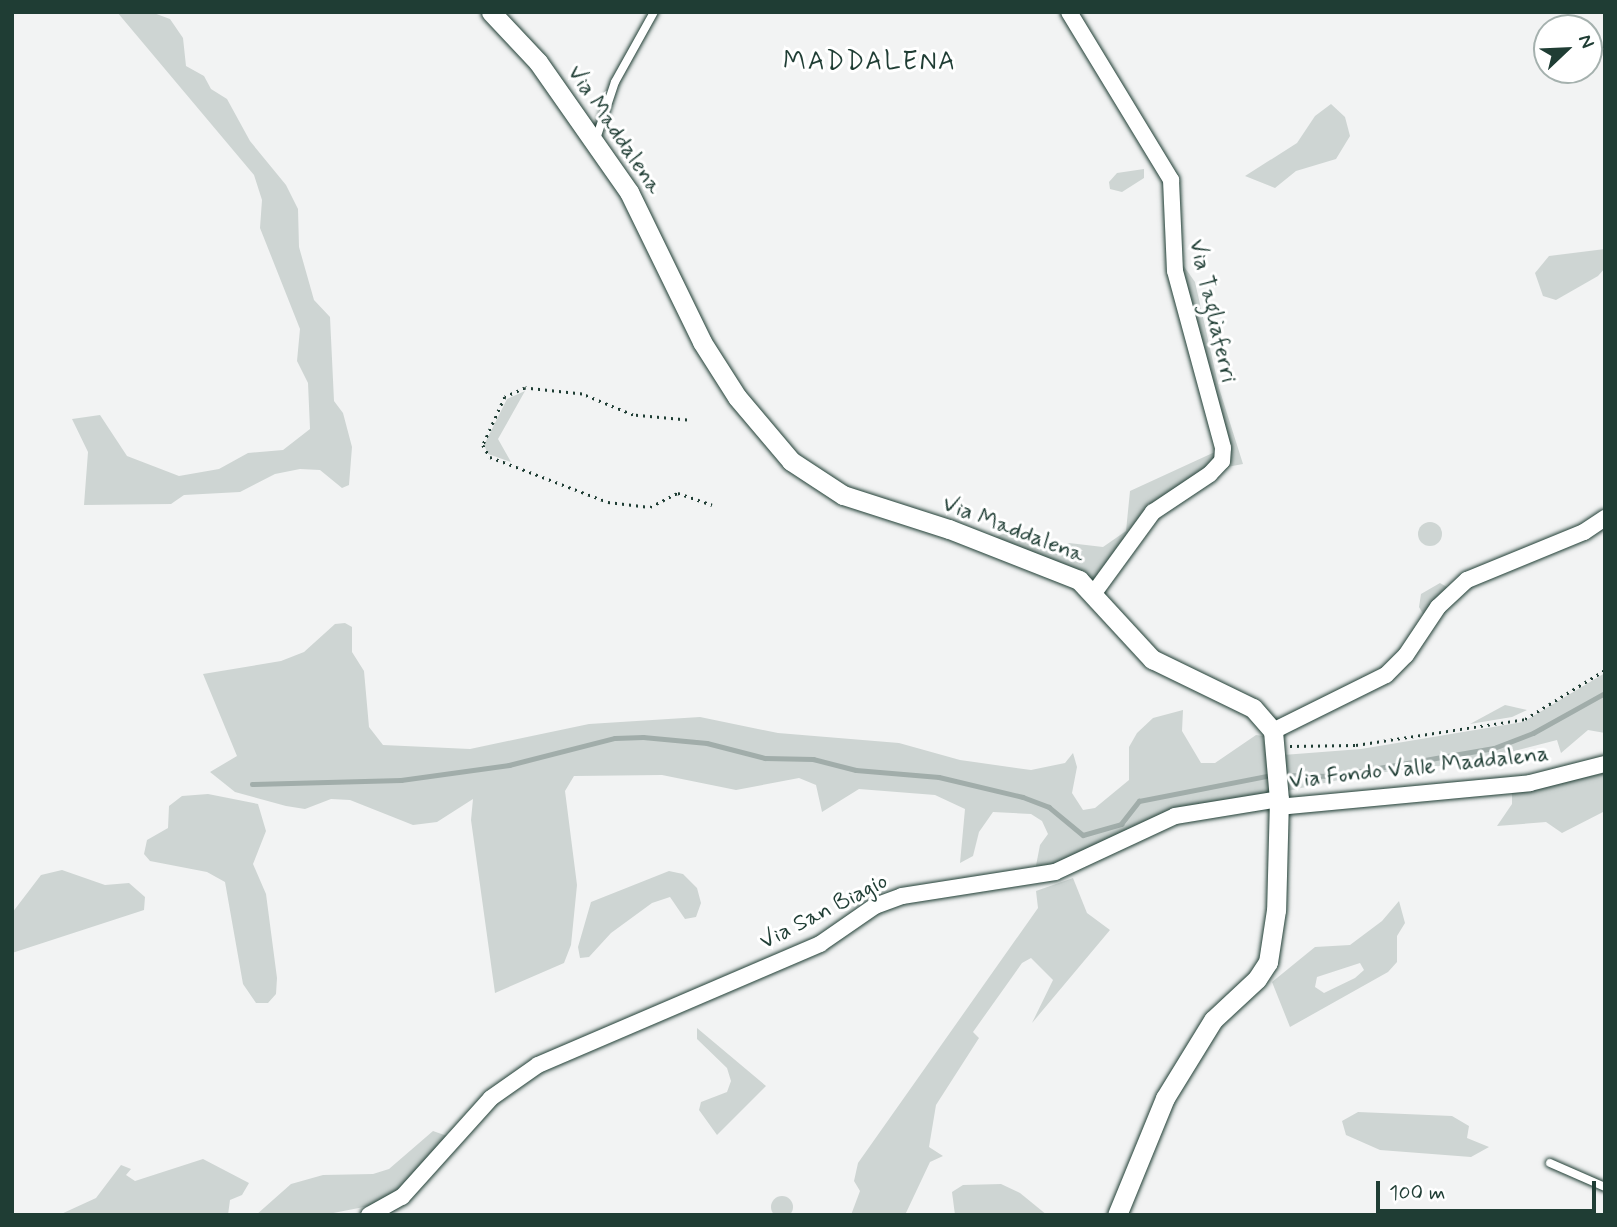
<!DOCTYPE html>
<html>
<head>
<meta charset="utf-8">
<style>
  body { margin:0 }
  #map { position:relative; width:1617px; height:1227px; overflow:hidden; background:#f2f3f3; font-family:Mynerve,sans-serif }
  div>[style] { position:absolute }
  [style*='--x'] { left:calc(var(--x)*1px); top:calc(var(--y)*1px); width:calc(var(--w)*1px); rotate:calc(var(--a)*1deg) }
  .green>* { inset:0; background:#ced5d3 }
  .round { border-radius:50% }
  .stream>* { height:4.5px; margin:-2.25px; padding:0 2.25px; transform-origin:2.25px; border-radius:2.25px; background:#a1adaa }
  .path>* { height:2.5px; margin-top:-1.25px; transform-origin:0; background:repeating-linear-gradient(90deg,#1f3d34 0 2px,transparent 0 7px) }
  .roads { filter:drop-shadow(0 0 2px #1f3d34) drop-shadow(0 0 2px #1f3d34) }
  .service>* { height:8px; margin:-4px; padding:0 4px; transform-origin:4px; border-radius:4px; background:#fff }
  .minor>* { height:16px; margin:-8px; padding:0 8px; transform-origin:8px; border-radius:8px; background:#fff }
  .tertiary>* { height:19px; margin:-9.5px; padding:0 9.5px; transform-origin:9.5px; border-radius:9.5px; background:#fff }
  span { translate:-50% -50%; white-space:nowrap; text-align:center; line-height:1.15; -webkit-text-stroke:6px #fff; paint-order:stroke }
  .street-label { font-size:23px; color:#1f3d34 }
  .quarter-label { font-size:26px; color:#1f3d34; letter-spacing:2px }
  .frame { position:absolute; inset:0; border:14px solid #1f3d34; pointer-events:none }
  .north { position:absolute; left:1533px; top:14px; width:70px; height:70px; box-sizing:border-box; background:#fff; border:2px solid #a5b1ae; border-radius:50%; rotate:67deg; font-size:19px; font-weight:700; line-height:28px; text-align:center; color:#1f3d34 }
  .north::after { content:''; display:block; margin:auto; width:24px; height:32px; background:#1f3d34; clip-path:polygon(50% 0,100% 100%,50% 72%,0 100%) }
  .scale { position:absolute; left:1376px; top:1181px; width:220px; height:32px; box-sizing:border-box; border:4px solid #1f3d34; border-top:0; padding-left:9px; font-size:21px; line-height:24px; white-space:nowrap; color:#1f3d34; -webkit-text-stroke:5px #fff; paint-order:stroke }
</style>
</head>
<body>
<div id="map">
  <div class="green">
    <i style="clip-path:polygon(117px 12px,151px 12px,170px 19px,183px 38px,186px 66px,204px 76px,211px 89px,227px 99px,250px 141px,286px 185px,298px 209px,299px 247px,314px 300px,330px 317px,334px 401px,343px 413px,352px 447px,349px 485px,342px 488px,320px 470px,300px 469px,275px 474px,240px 492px,184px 495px,171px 504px,84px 505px,88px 452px,72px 419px,100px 415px,127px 456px,179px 476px,219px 469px,248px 453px,283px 450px,310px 429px,308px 383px,297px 361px,300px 329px,260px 228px,262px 200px,254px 175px)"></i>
    <i style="clip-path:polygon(1331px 104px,1345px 117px,1350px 136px,1336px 159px,1296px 171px,1275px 188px,1245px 176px,1297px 143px,1315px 116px)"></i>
    <i style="clip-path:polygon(1144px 169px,1144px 178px,1122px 192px,1110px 189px,1109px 182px,1117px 173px)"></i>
    <i style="clip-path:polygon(1605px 249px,1605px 268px,1598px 276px,1556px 300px,1543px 296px,1535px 273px,1549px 256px)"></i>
    <i style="clip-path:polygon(1183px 265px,1195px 282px,1219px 388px,1243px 464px,1227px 467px,1229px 454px,1181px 284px)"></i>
    <i style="clip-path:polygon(525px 391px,498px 439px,511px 462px,488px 454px,484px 445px,507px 399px)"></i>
    <i style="clip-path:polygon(1217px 451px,1218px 463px,1150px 512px,1097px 587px,987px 541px,1014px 529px,1056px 547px,1069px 543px,1103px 547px,1126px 531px,1130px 491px)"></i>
    <i class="round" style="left:1418px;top:522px;width:24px;height:24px"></i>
    <i style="clip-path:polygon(1440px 583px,1452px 590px,1426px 619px,1419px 607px,1421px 594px)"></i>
    <i style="clip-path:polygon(345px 623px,352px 627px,352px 652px,364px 671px,369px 727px,383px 745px,470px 749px,589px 724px,700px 717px,778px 733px,899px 743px,960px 760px,1031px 770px,1065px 763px,1073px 753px,1077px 767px,1072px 793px,1083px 810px,1095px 808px,1129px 780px,1129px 747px,1137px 733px,1153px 718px,1183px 710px,1182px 731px,1201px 763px,1215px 763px,1256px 735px,1263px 736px,1271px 786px,1266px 798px,1196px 808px,1034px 876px,1040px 845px,1048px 834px,1042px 821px,1031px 814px,993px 812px,979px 832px,973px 856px,960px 863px,965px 809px,935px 795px,859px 789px,822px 812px,816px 785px,799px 778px,736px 790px,662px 775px,574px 776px,565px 791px,577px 885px,571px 945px,564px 963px,495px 993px,471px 820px,473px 799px,437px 822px,413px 825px,350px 800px,331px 799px,305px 809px,286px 806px,235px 792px,210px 772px,237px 756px,203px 674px,281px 661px,304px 652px,335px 624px)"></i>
    <i style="clip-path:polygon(1605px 673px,1605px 733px,1588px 730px,1561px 753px,1557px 740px,1467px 763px,1367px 774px,1287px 791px,1283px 755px,1361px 749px,1523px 722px)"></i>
    <i style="clip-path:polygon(1505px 705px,1527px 710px,1512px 717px,1470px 724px)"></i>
    <i style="clip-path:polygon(1605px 773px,1605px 811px,1562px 833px,1546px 822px,1497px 826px,1512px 804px,1512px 793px)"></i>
    <i style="clip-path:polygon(208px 794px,258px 804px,266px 831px,253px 864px,266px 894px,277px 978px,276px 994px,268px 1003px,256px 1003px,243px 984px,225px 882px,207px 872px,150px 861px,144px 854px,147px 840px,168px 828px,169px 806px,182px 796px)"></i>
    <i style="clip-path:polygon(62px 870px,105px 885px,129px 883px,145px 897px,144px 910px,12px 953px,12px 913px,41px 875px)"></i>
    <i style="clip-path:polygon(669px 871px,683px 874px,697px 888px,701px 903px,696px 917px,685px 919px,670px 897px,652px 903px,611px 933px,589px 957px,580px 958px,578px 947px,591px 902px)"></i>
    <i style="clip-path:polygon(1073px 878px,1087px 913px,1110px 930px,1032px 1023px,1053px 980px,1031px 958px,1022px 963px,973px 1032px,979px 1038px,936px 1105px,929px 1147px,943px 1156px,930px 1162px,905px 1215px,851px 1215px,860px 1191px,854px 1181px,858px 1163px,1038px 908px,1036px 891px)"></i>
    <i style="clip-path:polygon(evenodd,1399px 901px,1405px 923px,1397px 936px,1397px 962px,1388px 972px,1290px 1027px,1272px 982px,1315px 947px,1350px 945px,1382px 921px,1399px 901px,1360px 963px,1364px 970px,1355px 978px,1324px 993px,1315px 987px,1317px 977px,1360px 963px)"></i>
    <i style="clip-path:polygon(697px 1028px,766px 1086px,717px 1135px,699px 1110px,701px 1102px,727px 1092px,731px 1081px,727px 1068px,697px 1039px)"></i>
    <i style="clip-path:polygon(1358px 1112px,1452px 1116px,1469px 1126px,1467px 1138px,1489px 1147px,1471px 1157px,1380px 1150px,1346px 1135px,1342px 1121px)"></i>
    <i style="clip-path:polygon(433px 1131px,450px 1137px,392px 1195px,369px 1206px,323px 1215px,256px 1215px,291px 1184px,323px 1175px,373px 1174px,389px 1169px)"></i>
    <i style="clip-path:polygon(203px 1159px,249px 1183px,242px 1195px,230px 1200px,228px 1215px,59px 1215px,96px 1198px,121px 1165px,131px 1169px,126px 1175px,135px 1181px)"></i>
    <i style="clip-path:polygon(1001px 1184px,1020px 1193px,1047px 1215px,955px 1215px,952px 1192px,963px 1185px)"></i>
    <i class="round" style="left:771px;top:1196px;width:22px;height:22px"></i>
  </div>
  <div class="stream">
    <i style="--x:1281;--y:775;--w:51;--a:1.1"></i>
    <i style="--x:1332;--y:776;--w:164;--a:-9.8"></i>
    <i style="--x:1494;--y:748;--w:42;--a:-21"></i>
    <i style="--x:1533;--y:733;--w:82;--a:-29.1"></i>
    <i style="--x:252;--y:784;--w:149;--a:-1.5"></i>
    <i style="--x:401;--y:780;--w:109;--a:-7.9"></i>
    <i style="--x:509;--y:765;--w:109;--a:-14.3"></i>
    <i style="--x:615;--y:738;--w:28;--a:-2"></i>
    <i style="--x:643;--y:737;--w:64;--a:5.4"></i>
    <i style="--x:707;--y:743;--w:60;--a:14.5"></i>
    <i style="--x:765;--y:758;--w:48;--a:1.2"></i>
    <i style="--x:813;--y:759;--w:44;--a:14.3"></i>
    <i style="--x:856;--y:770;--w:83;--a:4.8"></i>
    <i style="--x:939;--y:777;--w:86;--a:13.4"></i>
    <i style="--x:1023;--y:797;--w:28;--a:21"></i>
    <i style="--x:1049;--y:807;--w:44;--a:39.5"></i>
    <i style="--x:1083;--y:835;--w:40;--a:-16"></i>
    <i style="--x:1121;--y:824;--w:29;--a:-52"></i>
    <i style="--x:1139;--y:801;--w:136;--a:-11.1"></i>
  </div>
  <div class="path">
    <i style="--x:687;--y:420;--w:54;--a:-174.7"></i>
    <i style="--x:633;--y:415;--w:55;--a:-157.6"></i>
    <i style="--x:582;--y:394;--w:57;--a:-174"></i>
    <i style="--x:525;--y:388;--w:22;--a:156"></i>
    <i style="--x:505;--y:397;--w:53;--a:114.6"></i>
    <i style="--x:483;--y:445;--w:14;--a:60"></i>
    <i style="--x:490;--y:457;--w:126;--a:20.9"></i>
    <i style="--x:608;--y:502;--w:42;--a:6.8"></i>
    <i style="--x:650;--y:507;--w:31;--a:-27"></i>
    <i style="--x:678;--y:493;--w:36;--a:19"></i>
    <i style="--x:1290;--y:746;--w:66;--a:-0.9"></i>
    <i style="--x:1356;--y:745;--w:171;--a:-8.7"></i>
    <i style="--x:1525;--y:719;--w:94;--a:-31.5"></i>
  </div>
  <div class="roads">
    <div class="service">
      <i style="--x:596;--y:139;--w:60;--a:-71.6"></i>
      <i style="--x:615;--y:82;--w:80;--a:-60.9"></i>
      <i style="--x:1550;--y:1163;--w:60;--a:23.6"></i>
    </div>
    <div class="minor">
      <i style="--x:1069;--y:12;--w:197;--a:58.7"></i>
      <i style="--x:1171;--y:180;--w:91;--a:87.5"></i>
      <i style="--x:1175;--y:271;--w:183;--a:74.8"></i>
      <i style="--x:1223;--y:448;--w:13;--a:94"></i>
      <i style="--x:1222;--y:461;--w:18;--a:133"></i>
      <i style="--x:1210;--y:474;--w:69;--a:146.3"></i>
      <i style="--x:1153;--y:512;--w:100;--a:126.1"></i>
      <i style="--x:1273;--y:731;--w:126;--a:-26.4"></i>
      <i style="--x:1386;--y:675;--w:28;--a:-45"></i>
      <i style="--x:1406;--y:655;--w:58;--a:-56.3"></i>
      <i style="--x:1438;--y:607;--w:40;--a:-43"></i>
      <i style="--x:1467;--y:580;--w:126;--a:-22.3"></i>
      <i style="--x:1584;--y:532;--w:25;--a:-34"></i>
      <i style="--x:1278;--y:807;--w:253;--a:-5.4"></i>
      <i style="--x:1530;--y:783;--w:77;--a:-14.2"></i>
      <i style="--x:369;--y:1215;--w:38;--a:-29"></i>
      <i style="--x:402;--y:1197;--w:133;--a:-48"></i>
      <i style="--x:491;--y:1098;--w:57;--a:-35.1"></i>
      <i style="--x:538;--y:1065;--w:307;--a:-23.2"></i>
      <i style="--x:820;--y:944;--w:67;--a:-34.6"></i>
      <i style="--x:875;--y:906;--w:29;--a:-20"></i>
      <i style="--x:902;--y:896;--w:155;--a:-8.9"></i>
      <i style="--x:1055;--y:872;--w:132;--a:-25"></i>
      <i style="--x:1175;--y:816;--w:105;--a:-9.3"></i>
    </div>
    <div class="tertiary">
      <i style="--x:491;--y:12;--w:69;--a:46.8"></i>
      <i style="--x:538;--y:62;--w:159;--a:55"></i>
      <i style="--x:629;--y:192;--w:167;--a:64"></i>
      <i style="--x:702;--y:342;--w:65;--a:57.5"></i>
      <i style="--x:737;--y:397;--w:84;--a:49.8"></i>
      <i style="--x:791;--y:461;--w:62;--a:33.2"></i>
      <i style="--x:843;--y:495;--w:111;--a:17.8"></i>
      <i style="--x:949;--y:529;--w:140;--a:21.4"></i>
      <i style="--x:1079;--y:580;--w:108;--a:47.3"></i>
      <i style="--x:1152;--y:659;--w:112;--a:25.9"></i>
      <i style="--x:1253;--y:708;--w:30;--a:49"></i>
      <i style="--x:1273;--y:731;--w:68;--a:85"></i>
      <i style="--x:1279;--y:799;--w:111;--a:91.5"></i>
      <i style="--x:1276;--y:910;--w:53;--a:98.7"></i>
      <i style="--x:1268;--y:962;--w:20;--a:123"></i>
      <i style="--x:1257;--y:979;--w:60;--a:137"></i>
      <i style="--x:1213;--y:1020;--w:92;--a:121.6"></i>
      <i style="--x:1165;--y:1098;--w:126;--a:112.3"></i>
    </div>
  </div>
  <div class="street-label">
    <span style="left:614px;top:130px;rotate:56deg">Via Maddalena</span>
    <span style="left:1212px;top:311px;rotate:77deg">Via Tagliaferri</span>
    <span style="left:1013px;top:530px;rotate:21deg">Via Maddalena</span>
    <span style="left:1419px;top:768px;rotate:-6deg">Via Fondo Valle Maddalena</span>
    <span style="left:824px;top:912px;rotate:-27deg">Via San Biagio</span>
  </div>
  <div class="quarter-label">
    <span style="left:870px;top:63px">MADDALENA</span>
  </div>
  <div class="frame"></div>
  <div class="north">N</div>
  <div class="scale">100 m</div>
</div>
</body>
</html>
